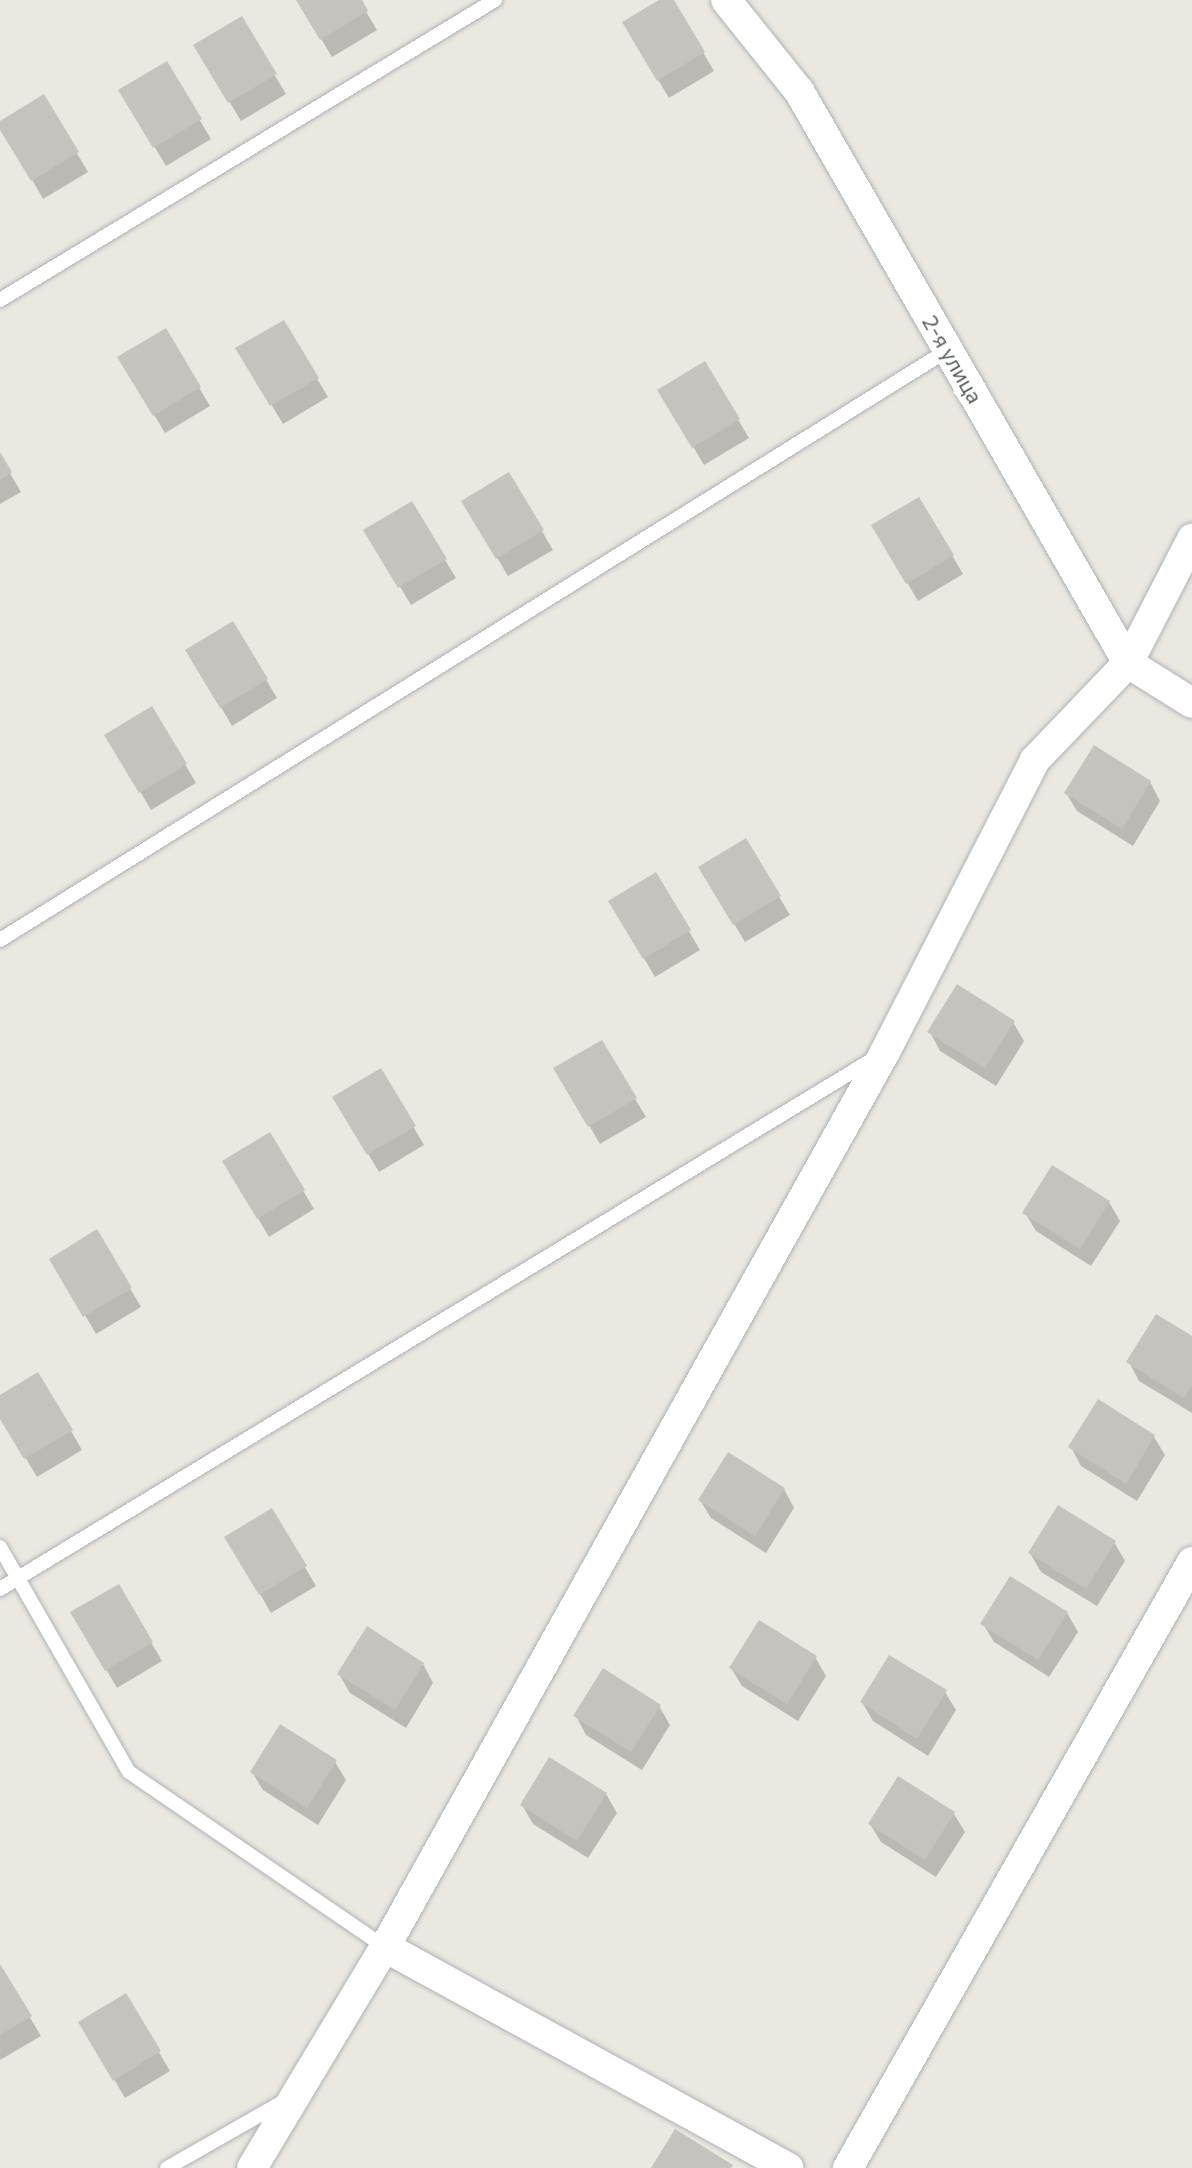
<!DOCTYPE html>
<html>
<head>
<meta charset="utf-8">
<style>
  body { margin:0 }
  #map { position:relative; width:1192px; height:2168px; overflow:hidden; background:#eae8e1; font-family:Commissioner,sans-serif }
  div>[style] { position:absolute }
  [style*='--x'] { left:calc(var(--x)*1px); top:calc(var(--y)*1px); width:calc(var(--w)*1px); rotate:calc(var(--a)*1deg) }
  .shadow>* { inset:0; background:#0003 }
  .building>* { inset:0; background:#c6c3be }
  .roads { filter:drop-shadow(0 0 2px #aeb2b5) drop-shadow(0 0 2px #aeb2b5) }
  .service>* { height:14px; margin:-7px; padding:0 7px; transform-origin:7px; border-radius:7px; background:#fff }
  .minor>* { height:30px; margin:-15px; padding:0 15px; transform-origin:15px; border-radius:15px; background:#fff }
  span { translate:-50% -50%; white-space:nowrap; text-align:center; line-height:1.15; -webkit-text-stroke:8px #fff; paint-order:stroke }
  .street-label { font-size:22px; color:#595d60 }
</style>
</head>
<body>
<div id="map">
  <div class="shadow">
    <i style="clip-path:polygon(298px 0,359px 0,377px 30px,332px 57px)"></i>
    <i style="clip-path:polygon(663px 0,672px 0,714px 71px,669px 98px,624px 23px)"></i>
    <i style="clip-path:polygon(241px 19px,286px 94px,241px 121px,196px 46px)"></i>
    <i style="clip-path:polygon(166px 64px,211px 139px,166px 166px,121px 91px)"></i>
    <i style="clip-path:polygon(44px 97px,88px 172px,43px 199px,0 123px)"></i>
    <i style="clip-path:polygon(283px 322px,328px 397px,283px 424px,238px 349px)"></i>
    <i style="clip-path:polygon(165px 331px,210px 406px,165px 433px,120px 358px)"></i>
    <i style="clip-path:polygon(705px 364px,749px 438px,704px 465px,660px 391px)"></i>
    <i style="clip-path:polygon(0 456px,21px 492px,0 504px)"></i>
    <i style="clip-path:polygon(509px 475px,553px 550px,508px 576px,464px 502px)"></i>
    <i style="clip-path:polygon(919px 499px,963px 574px,918px 601px,874px 526px)"></i>
    <i style="clip-path:polygon(411px 504px,456px 578px,411px 605px,366px 530px)"></i>
    <i style="clip-path:polygon(233px 624px,277px 698px,232px 726px,188px 651px)"></i>
    <i style="clip-path:polygon(152px 708px,196px 783px,151px 810px,107px 735px)"></i>
    <i style="clip-path:polygon(1150px 782px,1160px 801px,1133px 846px,1077px 811px,1066px 793px)"></i>
    <i style="clip-path:polygon(745px 840px,790px 915px,745px 942px,700px 867px)"></i>
    <i style="clip-path:polygon(656px 875px,700px 950px,655px 977px,611px 902px)"></i>
    <i style="clip-path:polygon(1013px 1022px,1024px 1041px,996px 1086px,940px 1051px,930px 1032px)"></i>
    <i style="clip-path:polygon(601px 1042px,646px 1117px,600px 1144px,556px 1069px)"></i>
    <i style="clip-path:polygon(380px 1070px,424px 1145px,379px 1172px,335px 1098px)"></i>
    <i style="clip-path:polygon(270px 1135px,314px 1209px,269px 1237px,225px 1162px)"></i>
    <i style="clip-path:polygon(1109px 1202px,1120px 1221px,1091px 1266px,1036px 1231px,1025px 1213px)"></i>
    <i style="clip-path:polygon(97px 1232px,141px 1307px,96px 1334px,52px 1259px)"></i>
    <i style="clip-path:polygon(1192px 1338px,1192px 1413px,1139px 1381px,1129px 1362px)"></i>
    <i style="clip-path:polygon(38px 1374px,82px 1450px,37px 1477px,0 1416px,0 1397px)"></i>
    <i style="clip-path:polygon(1154px 1437px,1165px 1455px,1137px 1501px,1081px 1466px,1071px 1447px)"></i>
    <i style="clip-path:polygon(784px 1489px,794px 1508px,766px 1553px,711px 1518px,700px 1500px)"></i>
    <i style="clip-path:polygon(272px 1511px,316px 1586px,271px 1613px,227px 1537px)"></i>
    <i style="clip-path:polygon(1114px 1542px,1125px 1561px,1097px 1606px,1041px 1572px,1030px 1553px)"></i>
    <i style="clip-path:polygon(118px 1586px,162px 1661px,117px 1688px,73px 1613px)"></i>
    <i style="clip-path:polygon(1067px 1613px,1078px 1632px,1049px 1677px,994px 1642px,983px 1624px)"></i>
    <i style="clip-path:polygon(815px 1657px,826px 1676px,798px 1721px,742px 1686px,731px 1668px)"></i>
    <i style="clip-path:polygon(423px 1664px,433px 1683px,406px 1728px,350px 1693px,339px 1674px)"></i>
    <i style="clip-path:polygon(945px 1692px,956px 1710px,928px 1756px,873px 1721px,862px 1702px)"></i>
    <i style="clip-path:polygon(659px 1706px,670px 1725px,642px 1770px,586px 1735px,576px 1716px)"></i>
    <i style="clip-path:polygon(335px 1762px,346px 1780px,318px 1825px,263px 1790px,252px 1772px)"></i>
    <i style="clip-path:polygon(606px 1794px,617px 1813px,588px 1858px,533px 1824px,522px 1805px)"></i>
    <i style="clip-path:polygon(954px 1814px,965px 1832px,936px 1877px,881px 1842px,870px 1824px)"></i>
    <i style="clip-path:polygon(0 1967px,41px 2036px,0 2060px)"></i>
    <i style="clip-path:polygon(126px 1996px,170px 2071px,125px 2098px,81px 2023px)"></i>
  </div>
  <div class="building">
    <i style="clip-path:polygon(296px 0,362px 0,368px 11px,320px 40px)"></i>
    <i style="clip-path:polygon(659px 0,674px 0,705px 52px,657px 81px,622px 22px)"></i>
    <i style="clip-path:polygon(242px 16px,277px 74px,228px 103px,193px 45px)"></i>
    <i style="clip-path:polygon(167px 61px,202px 119px,153px 148px,118px 90px)"></i>
    <i style="clip-path:polygon(44px 94px,79px 152px,31px 181px,0 130px,0 121px)"></i>
    <i style="clip-path:polygon(284px 320px,319px 378px,270px 406px,235px 348px)"></i>
    <i style="clip-path:polygon(166px 328px,201px 387px,153px 416px,117px 357px)"></i>
    <i style="clip-path:polygon(705px 361px,740px 419px,692px 448px,657px 390px)"></i>
    <i style="clip-path:polygon(0 452px,12px 472px,0 480px)"></i>
    <i style="clip-path:polygon(509px 472px,544px 530px,496px 559px,461px 501px)"></i>
    <i style="clip-path:polygon(919px 497px,954px 555px,906px 584px,871px 525px)"></i>
    <i style="clip-path:polygon(412px 501px,447px 559px,398px 588px,363px 530px)"></i>
    <i style="clip-path:polygon(233px 621px,268px 679px,220px 708px,185px 650px)"></i>
    <i style="clip-path:polygon(152px 706px,187px 764px,139px 793px,104px 735px)"></i>
    <i style="clip-path:polygon(1094px 745px,1151px 781px,1122px 829px,1064px 793px)"></i>
    <i style="clip-path:polygon(746px 838px,781px 896px,733px 925px,698px 867px)"></i>
    <i style="clip-path:polygon(656px 872px,691px 930px,643px 959px,608px 901px)"></i>
    <i style="clip-path:polygon(957px 984px,1015px 1021px,985px 1068px,927px 1032px)"></i>
    <i style="clip-path:polygon(602px 1040px,637px 1098px,588px 1127px,553px 1068px)"></i>
    <i style="clip-path:polygon(381px 1068px,416px 1126px,367px 1155px,332px 1097px)"></i>
    <i style="clip-path:polygon(270px 1132px,305px 1190px,257px 1219px,222px 1161px)"></i>
    <i style="clip-path:polygon(1052px 1165px,1110px 1201px,1080px 1249px,1022px 1213px)"></i>
    <i style="clip-path:polygon(97px 1229px,132px 1288px,83px 1317px,49px 1259px)"></i>
    <i style="clip-path:polygon(1156px 1314px,1192px 1336px,1192px 1385px,1184px 1398px,1126px 1362px)"></i>
    <i style="clip-path:polygon(38px 1372px,73px 1430px,24px 1459px,0 1419px,0 1395px)"></i>
    <i style="clip-path:polygon(1098px 1399px,1155px 1435px,1126px 1484px,1068px 1447px)"></i>
    <i style="clip-path:polygon(728px 1452px,785px 1488px,755px 1536px,698px 1500px)"></i>
    <i style="clip-path:polygon(1058px 1505px,1116px 1541px,1086px 1589px,1028px 1553px)"></i>
    <i style="clip-path:polygon(272px 1508px,307px 1566px,259px 1595px,224px 1537px)"></i>
    <i style="clip-path:polygon(1010px 1576px,1068px 1612px,1038px 1660px,980px 1624px)"></i>
    <i style="clip-path:polygon(119px 1584px,153px 1642px,105px 1671px,70px 1612px)"></i>
    <i style="clip-path:polygon(759px 1620px,817px 1656px,787px 1704px,729px 1668px)"></i>
    <i style="clip-path:polygon(367px 1626px,424px 1663px,395px 1710px,337px 1674px)"></i>
    <i style="clip-path:polygon(889px 1655px,947px 1690px,917px 1739px,860px 1702px)"></i>
    <i style="clip-path:polygon(603px 1668px,661px 1705px,631px 1752px,573px 1716px)"></i>
    <i style="clip-path:polygon(280px 1724px,337px 1760px,307px 1808px,250px 1772px)"></i>
    <i style="clip-path:polygon(549px 1757px,607px 1793px,577px 1841px,520px 1805px)"></i>
    <i style="clip-path:polygon(898px 1776px,955px 1812px,925px 1860px,868px 1824px)"></i>
    <i style="clip-path:polygon(0 1964px,32px 2016px,0 2035px)"></i>
    <i style="clip-path:polygon(126px 1993px,161px 2051px,113px 2081px,78px 2022px)"></i>
    <i style="clip-path:polygon(675px 2129px,733px 2165px,731px 2168px,651px 2168px)"></i>
  </div>
  <div class="roads">
    <div class="service">
      <i style="--x:0;--y:300;--w:579;--a:-31.22"></i>
      <i style="--x:0;--y:940;--w:1117;--a:-31.9"></i>
      <i style="--x:0;--y:1547;--w:259;--a:60.2"></i>
      <i style="--x:129;--y:1772;--w:310;--a:34.4"></i>
      <i style="--x:0;--y:1589;--w:1024;--a:-31.25"></i>
      <i style="--x:167;--y:2168;--w:137;--a:-29.7"></i>
    </div>
    <div class="minor">
      <i style="--x:726;--y:0;--w:117;--a:51.3"></i>
      <i style="--x:799;--y:91;--w:660;--a:60.09"></i>
      <i style="--x:1128;--y:663;--w:75;--a:32"></i>
      <i style="--x:385;--y:1947;--w:460;--a:28.7"></i>
      <i style="--x:252;--y:2168;--w:258;--a:-59"></i>
      <i style="--x:385;--y:1947;--w:1025;--a:-60.81"></i>
      <i style="--x:885;--y:1052;--w:328;--a:-62.8"></i>
      <i style="--x:1035;--y:760;--w:134;--a:-46.2"></i>
      <i style="--x:1128;--y:663;--w:140;--a:-62.7"></i>
      <i style="--x:848;--y:2168;--w:697;--a:-60.42"></i>
    </div>
  </div>
  <div class="street-label">
    <span style="left:953px;top:359px;rotate:60deg">2-я улица</span>
  </div>
</div>
</body>
</html>
